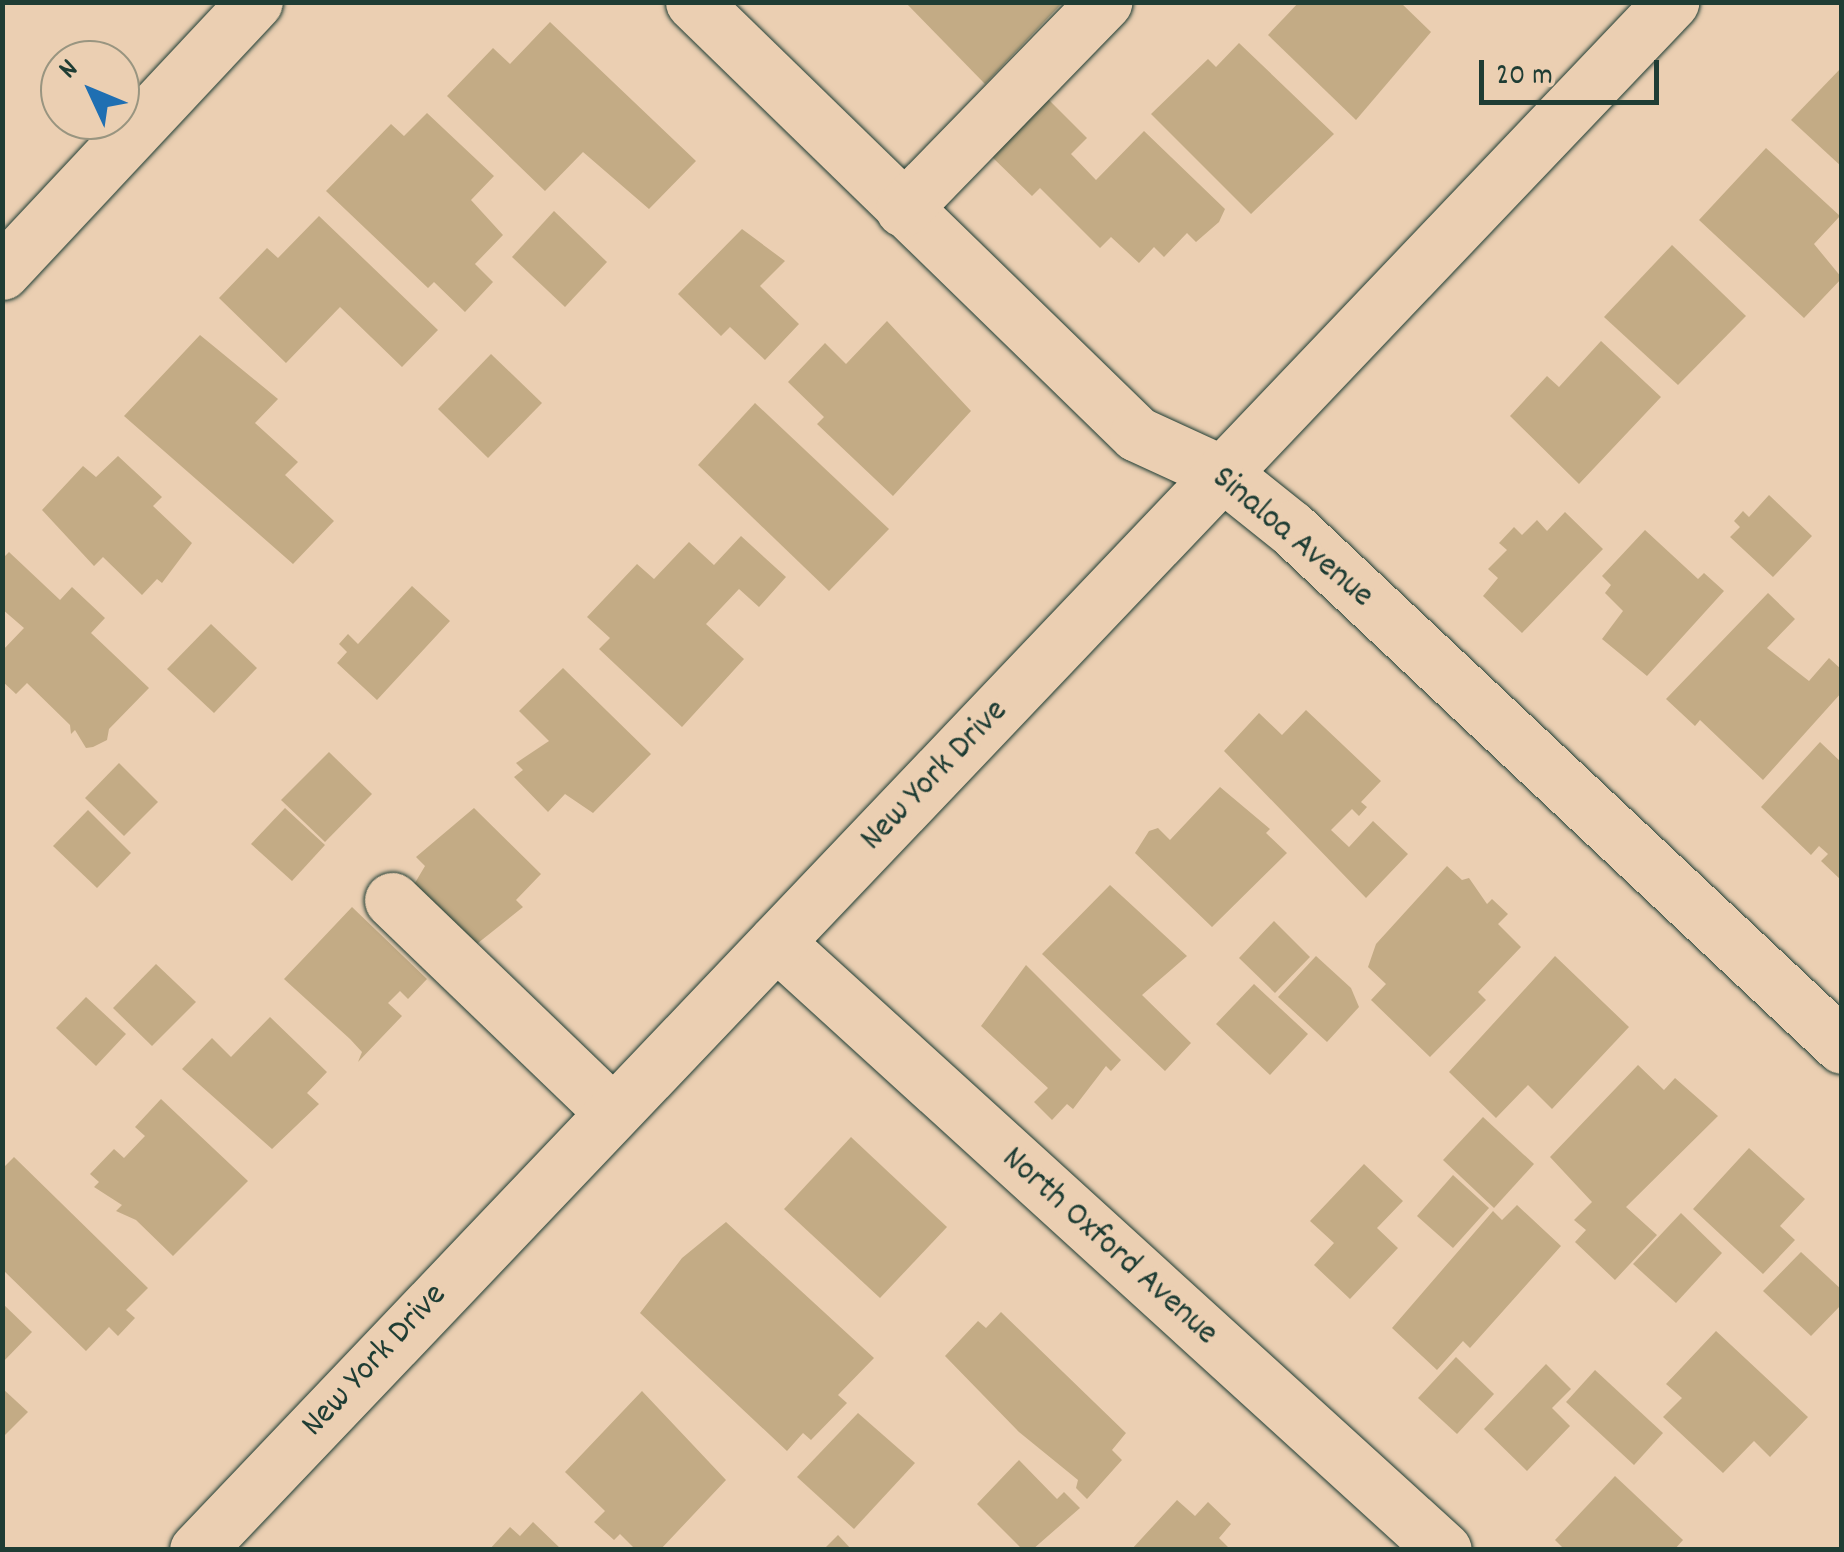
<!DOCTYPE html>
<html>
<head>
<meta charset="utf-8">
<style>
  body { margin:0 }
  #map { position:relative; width:1844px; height:1552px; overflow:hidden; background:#ebcfb2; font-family:Dekko,sans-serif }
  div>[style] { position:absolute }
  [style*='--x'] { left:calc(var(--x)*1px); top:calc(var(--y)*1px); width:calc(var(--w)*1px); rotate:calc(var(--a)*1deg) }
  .building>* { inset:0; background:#c3ab85 }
  .roads { filter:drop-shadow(0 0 2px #1f3d34) drop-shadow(0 0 2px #1f3d34) }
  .minor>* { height:55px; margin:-27.5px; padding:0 27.5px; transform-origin:27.5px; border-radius:27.5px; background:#ebcfb2 }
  span { translate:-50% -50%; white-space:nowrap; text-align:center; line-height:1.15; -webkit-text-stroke:9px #ebcfb2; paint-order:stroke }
  .street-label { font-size:35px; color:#1f3d34 }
  .frame { position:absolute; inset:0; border:5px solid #1f3d34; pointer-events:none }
  .north { position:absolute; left:40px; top:40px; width:100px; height:100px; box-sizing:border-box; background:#ebcfb2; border:2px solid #999580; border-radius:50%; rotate:314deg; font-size:28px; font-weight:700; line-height:40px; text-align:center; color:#1f3d34 }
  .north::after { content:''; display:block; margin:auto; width:35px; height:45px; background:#1f6fb2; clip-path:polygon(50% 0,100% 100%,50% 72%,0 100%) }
  .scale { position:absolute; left:1479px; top:60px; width:180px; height:45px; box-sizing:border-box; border:5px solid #1f3d34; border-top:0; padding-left:12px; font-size:30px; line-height:35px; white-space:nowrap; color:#1f3d34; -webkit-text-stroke:8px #ebcfb2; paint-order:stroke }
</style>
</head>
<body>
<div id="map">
  <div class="building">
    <i style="clip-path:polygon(905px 2px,1063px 2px,985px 84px)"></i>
    <i style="clip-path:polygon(1299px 2px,1400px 2px,1431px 32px,1356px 120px,1268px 35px)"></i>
    <i style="clip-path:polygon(550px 22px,696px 161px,649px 209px,583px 152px,545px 191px,447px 96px,493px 48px,510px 64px)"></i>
    <i style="clip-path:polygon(1239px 43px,1334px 134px,1251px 214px,1151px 114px,1208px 59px,1216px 67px)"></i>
    <i style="clip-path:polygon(1842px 67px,1842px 167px,1791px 120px)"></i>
    <i style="clip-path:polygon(1047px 98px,1087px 138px,1071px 154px,1096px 180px,1144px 131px,1225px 209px,1219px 222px,1196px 242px,1187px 233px,1164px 257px,1154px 247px,1139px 263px,1111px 237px,1100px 248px,1040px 188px,1032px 196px,990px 155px)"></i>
    <i style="clip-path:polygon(427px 113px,494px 176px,471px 200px,503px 235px,475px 264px,493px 282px,465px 312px,434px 282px,428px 288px,326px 191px,391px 124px,404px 136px)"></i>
    <i style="clip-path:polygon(1766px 148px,1840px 216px,1814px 244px,1842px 278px,1804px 318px,1699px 220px)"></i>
    <i style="clip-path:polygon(554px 211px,607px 262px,565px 307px,512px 257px)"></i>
    <i style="clip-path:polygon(319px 216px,438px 330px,402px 367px,340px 307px,286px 363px,219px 298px,267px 248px,278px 258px)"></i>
    <i style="clip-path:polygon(742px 229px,785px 261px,760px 286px,799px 324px,765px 360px,730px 327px,721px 336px,678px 294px)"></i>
    <i style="clip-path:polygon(1672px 245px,1746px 316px,1678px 385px,1604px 317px)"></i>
    <i style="clip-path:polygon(887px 321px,971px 411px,893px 496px,817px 424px,824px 417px,788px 382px,825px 343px,846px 364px)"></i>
    <i style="clip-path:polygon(200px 335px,278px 399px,255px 423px,298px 462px,285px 475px,334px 521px,293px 564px,124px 416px)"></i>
    <i style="clip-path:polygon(1601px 341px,1661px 397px,1579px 484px,1510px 416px,1547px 376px,1559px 387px)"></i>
    <i style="clip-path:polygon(491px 354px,542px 403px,488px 458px,438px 409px)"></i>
    <i style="clip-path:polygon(755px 403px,889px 529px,829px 591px,698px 465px)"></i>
    <i style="clip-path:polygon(118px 456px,162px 497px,153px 506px,192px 543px,162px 583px,157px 579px,142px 595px,103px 557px,94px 566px,42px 510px,83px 466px,96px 477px)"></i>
    <i style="clip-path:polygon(1769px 495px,1812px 536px,1773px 577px,1730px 537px,1740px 527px,1734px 521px,1743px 511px,1749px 517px)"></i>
    <i style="clip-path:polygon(1565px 512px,1603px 549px,1522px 633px,1483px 596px,1498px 578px,1488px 569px,1507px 550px,1499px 543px,1514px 527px,1522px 535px,1537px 520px,1547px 531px)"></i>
    <i style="clip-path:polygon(1645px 530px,1698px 579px,1704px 573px,1724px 591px,1647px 676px,1602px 639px,1623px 611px,1605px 593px,1611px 585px,1602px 576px)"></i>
    <i style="clip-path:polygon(741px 536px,786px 577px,759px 607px,739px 589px,706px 624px,744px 659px,682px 727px,599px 649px,610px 638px,587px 617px,637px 564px,654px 579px,689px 542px,714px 565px)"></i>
    <i style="clip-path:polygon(9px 552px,60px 600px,72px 587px,105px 618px,91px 633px,149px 688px,109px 729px,107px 740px,93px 747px,86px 748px,75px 730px,71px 734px,70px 725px,27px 683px,16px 694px,2px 681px,2px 651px,24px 628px,2px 609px,2px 559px)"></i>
    <i style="clip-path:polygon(412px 586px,450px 621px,377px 700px,337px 663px,347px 652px,339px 644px,348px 634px,358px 644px)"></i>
    <i style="clip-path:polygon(1768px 593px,1795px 619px,1767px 648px,1809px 681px,1829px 658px,1842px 670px,1842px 692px,1763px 780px,1700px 720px,1695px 726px,1666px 699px)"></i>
    <i style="clip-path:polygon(211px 624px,257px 668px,214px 713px,167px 669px)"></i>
    <i style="clip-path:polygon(563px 668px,651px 754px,593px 813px,565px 794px,548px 812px,514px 777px,523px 770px,516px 763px,549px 741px,519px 711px)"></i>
    <i style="clip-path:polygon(1306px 710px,1381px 781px,1361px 802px,1367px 807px,1359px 816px,1352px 809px,1331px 830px,1349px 847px,1373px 821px,1408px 854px,1366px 898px,1224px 751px,1259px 713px,1282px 735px)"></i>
    <i style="clip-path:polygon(1820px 742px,1842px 763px,1842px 881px,1821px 861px,1828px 854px,1819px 846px,1811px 855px,1761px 807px)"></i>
    <i style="clip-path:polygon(329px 752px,372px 794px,325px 842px,281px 800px)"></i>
    <i style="clip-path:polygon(119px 763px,158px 802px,124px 836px,85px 798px)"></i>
    <i style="clip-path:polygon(1220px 787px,1270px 829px,1266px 833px,1287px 853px,1212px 927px,1135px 853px,1149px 831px,1158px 828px,1170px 840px)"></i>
    <i style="clip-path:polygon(285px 808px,325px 845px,292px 881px,251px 844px)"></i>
    <i style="clip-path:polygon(474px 808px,541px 874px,516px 900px,523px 907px,468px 951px,409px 893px,425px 866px,416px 857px)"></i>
    <i style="clip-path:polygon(88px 810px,131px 853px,97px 888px,53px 846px)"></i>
    <i style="clip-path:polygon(1447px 866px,1462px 880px,1469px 878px,1487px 904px,1492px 899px,1508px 914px,1498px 924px,1521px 947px,1478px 992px,1486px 1000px,1430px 1057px,1371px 1000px,1386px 984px,1368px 967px,1376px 944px)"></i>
    <i style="clip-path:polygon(1110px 885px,1187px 956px,1142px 995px,1191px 1043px,1165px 1071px,1042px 954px)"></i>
    <i style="clip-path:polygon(352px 907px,427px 979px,408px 999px,400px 991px,388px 1003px,402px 1016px,358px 1062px,362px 1052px,350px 1039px,284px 979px)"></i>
    <i style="clip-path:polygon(1274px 921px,1310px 957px,1275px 993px,1239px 958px)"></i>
    <i style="clip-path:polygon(1316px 956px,1351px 988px,1359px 1007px,1327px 1042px,1278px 997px)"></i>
    <i style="clip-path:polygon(1555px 956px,1629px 1027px,1552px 1109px,1528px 1085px,1496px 1118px,1449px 1072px)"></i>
    <i style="clip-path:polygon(156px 964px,196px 1002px,152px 1046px,113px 1008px)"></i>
    <i style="clip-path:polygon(1026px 965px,1121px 1060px,1111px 1071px,1106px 1066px,1073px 1109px,1067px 1104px,1052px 1120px,1034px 1102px,1048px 1088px,981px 1026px)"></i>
    <i style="clip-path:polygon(1254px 984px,1308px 1034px,1270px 1075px,1216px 1024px)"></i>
    <i style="clip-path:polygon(86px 997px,126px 1034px,96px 1066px,56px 1028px)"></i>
    <i style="clip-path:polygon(270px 1017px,327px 1072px,307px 1093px,319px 1104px,272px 1149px,182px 1069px,212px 1038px,231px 1057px)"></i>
    <i style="clip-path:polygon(1638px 1065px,1664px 1090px,1675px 1078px,1718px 1116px,1626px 1207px,1657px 1235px,1615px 1280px,1575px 1242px,1586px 1230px,1574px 1220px,1592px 1202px,1550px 1157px)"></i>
    <i style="clip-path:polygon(161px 1099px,248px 1181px,173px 1256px,136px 1220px,116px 1211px,122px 1205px,94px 1187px,99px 1182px,90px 1174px,114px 1149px,124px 1158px,145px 1136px,135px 1127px)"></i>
    <i style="clip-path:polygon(1483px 1117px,1534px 1164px,1494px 1208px,1443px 1160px)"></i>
    <i style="clip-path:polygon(851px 1137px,947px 1227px,880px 1298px,784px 1209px)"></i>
    <i style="clip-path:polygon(1749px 1148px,1805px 1199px,1780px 1226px,1795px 1240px,1763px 1274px,1693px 1209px)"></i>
    <i style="clip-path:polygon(14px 1157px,148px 1288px,126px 1310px,135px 1318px,118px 1336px,109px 1327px,86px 1351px,2px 1269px,2px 1169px)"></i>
    <i style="clip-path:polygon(1364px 1164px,1403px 1201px,1377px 1228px,1398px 1248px,1350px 1299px,1314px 1265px,1334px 1243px,1310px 1221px)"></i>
    <i style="clip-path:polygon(1453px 1175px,1489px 1208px,1453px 1248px,1417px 1216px)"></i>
    <i style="clip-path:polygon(1517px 1205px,1561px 1246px,1470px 1348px,1463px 1341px,1437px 1370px,1392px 1328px,1493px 1211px,1502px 1220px)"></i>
    <i style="clip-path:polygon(1681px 1213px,1722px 1253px,1676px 1303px,1633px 1264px)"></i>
    <i style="clip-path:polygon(726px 1222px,874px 1358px,838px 1395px,847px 1403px,811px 1440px,803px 1433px,787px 1451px,640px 1313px,682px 1258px)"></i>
    <i style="clip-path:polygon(1801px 1252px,1842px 1290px,1842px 1304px,1811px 1336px,1763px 1291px)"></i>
    <i style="clip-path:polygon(2px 1303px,32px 1332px,2px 1363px)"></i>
    <i style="clip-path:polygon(1001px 1312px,1126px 1433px,1112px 1450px,1122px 1460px,1087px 1499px,1076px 1488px,1078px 1480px,1019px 1432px,945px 1356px,978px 1321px,986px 1328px)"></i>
    <i style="clip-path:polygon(1716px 1331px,1808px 1417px,1770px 1457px,1754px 1441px,1723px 1473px,1663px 1417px,1682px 1398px,1666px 1384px)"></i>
    <i style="clip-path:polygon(1456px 1357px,1494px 1394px,1457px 1434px,1418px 1398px)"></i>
    <i style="clip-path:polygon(1546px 1364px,1571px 1389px,1552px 1408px,1570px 1426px,1527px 1471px,1484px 1429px)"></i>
    <i style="clip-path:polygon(1595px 1370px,1663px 1433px,1634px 1465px,1566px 1402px)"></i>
    <i style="clip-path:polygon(2px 1388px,28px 1412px,2px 1438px)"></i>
    <i style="clip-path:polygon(642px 1391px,726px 1480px,660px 1550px,636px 1550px,620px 1534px,614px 1540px,594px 1522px,605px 1511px,565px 1472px)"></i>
    <i style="clip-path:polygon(858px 1413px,915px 1463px,854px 1529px,797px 1477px)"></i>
    <i style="clip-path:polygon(1019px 1460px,1057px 1499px,1064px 1492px,1080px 1508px,1032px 1550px,1023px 1550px,977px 1504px)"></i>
    <i style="clip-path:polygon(1615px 1476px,1683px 1540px,1674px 1550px,1565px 1550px,1555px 1540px)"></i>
    <i style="clip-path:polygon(1177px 1500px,1195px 1516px,1208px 1502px,1231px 1524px,1219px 1538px,1231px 1550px,1131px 1550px)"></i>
    <i style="clip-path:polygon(533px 1522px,562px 1550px,489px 1550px,510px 1527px,520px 1536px)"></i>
    <i style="clip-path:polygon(838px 1535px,852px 1550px,823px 1550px)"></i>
  </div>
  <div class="roads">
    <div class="minor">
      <i style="--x:693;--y:2;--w:619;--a:44.22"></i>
      <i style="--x:1137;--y:434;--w:94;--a:24.6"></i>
      <i style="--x:1222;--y:473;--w:88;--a:38.6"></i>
      <i style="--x:1291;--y:528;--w:756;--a:43.23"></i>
      <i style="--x:903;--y:209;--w:289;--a:-45.8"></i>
      <i style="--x:2;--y:272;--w:370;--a:-46.9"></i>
      <i style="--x:392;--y:900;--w:304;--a:43.9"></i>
      <i style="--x:776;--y:942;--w:903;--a:42.31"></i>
      <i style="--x:197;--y:1550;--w:2138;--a:-46.4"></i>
    </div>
  </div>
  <div class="street-label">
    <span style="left:1292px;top:538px;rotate:40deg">Sinaloa Avenue</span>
    <span style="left:935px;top:776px;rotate:-46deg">New York Drive</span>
    <span style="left:1109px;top:1247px;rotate:42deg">North Oxford Avenue</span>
    <span style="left:375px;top:1361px;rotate:-47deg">New York Drive</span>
  </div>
  <div class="frame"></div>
  <div class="north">N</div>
  <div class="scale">20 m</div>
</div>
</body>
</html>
